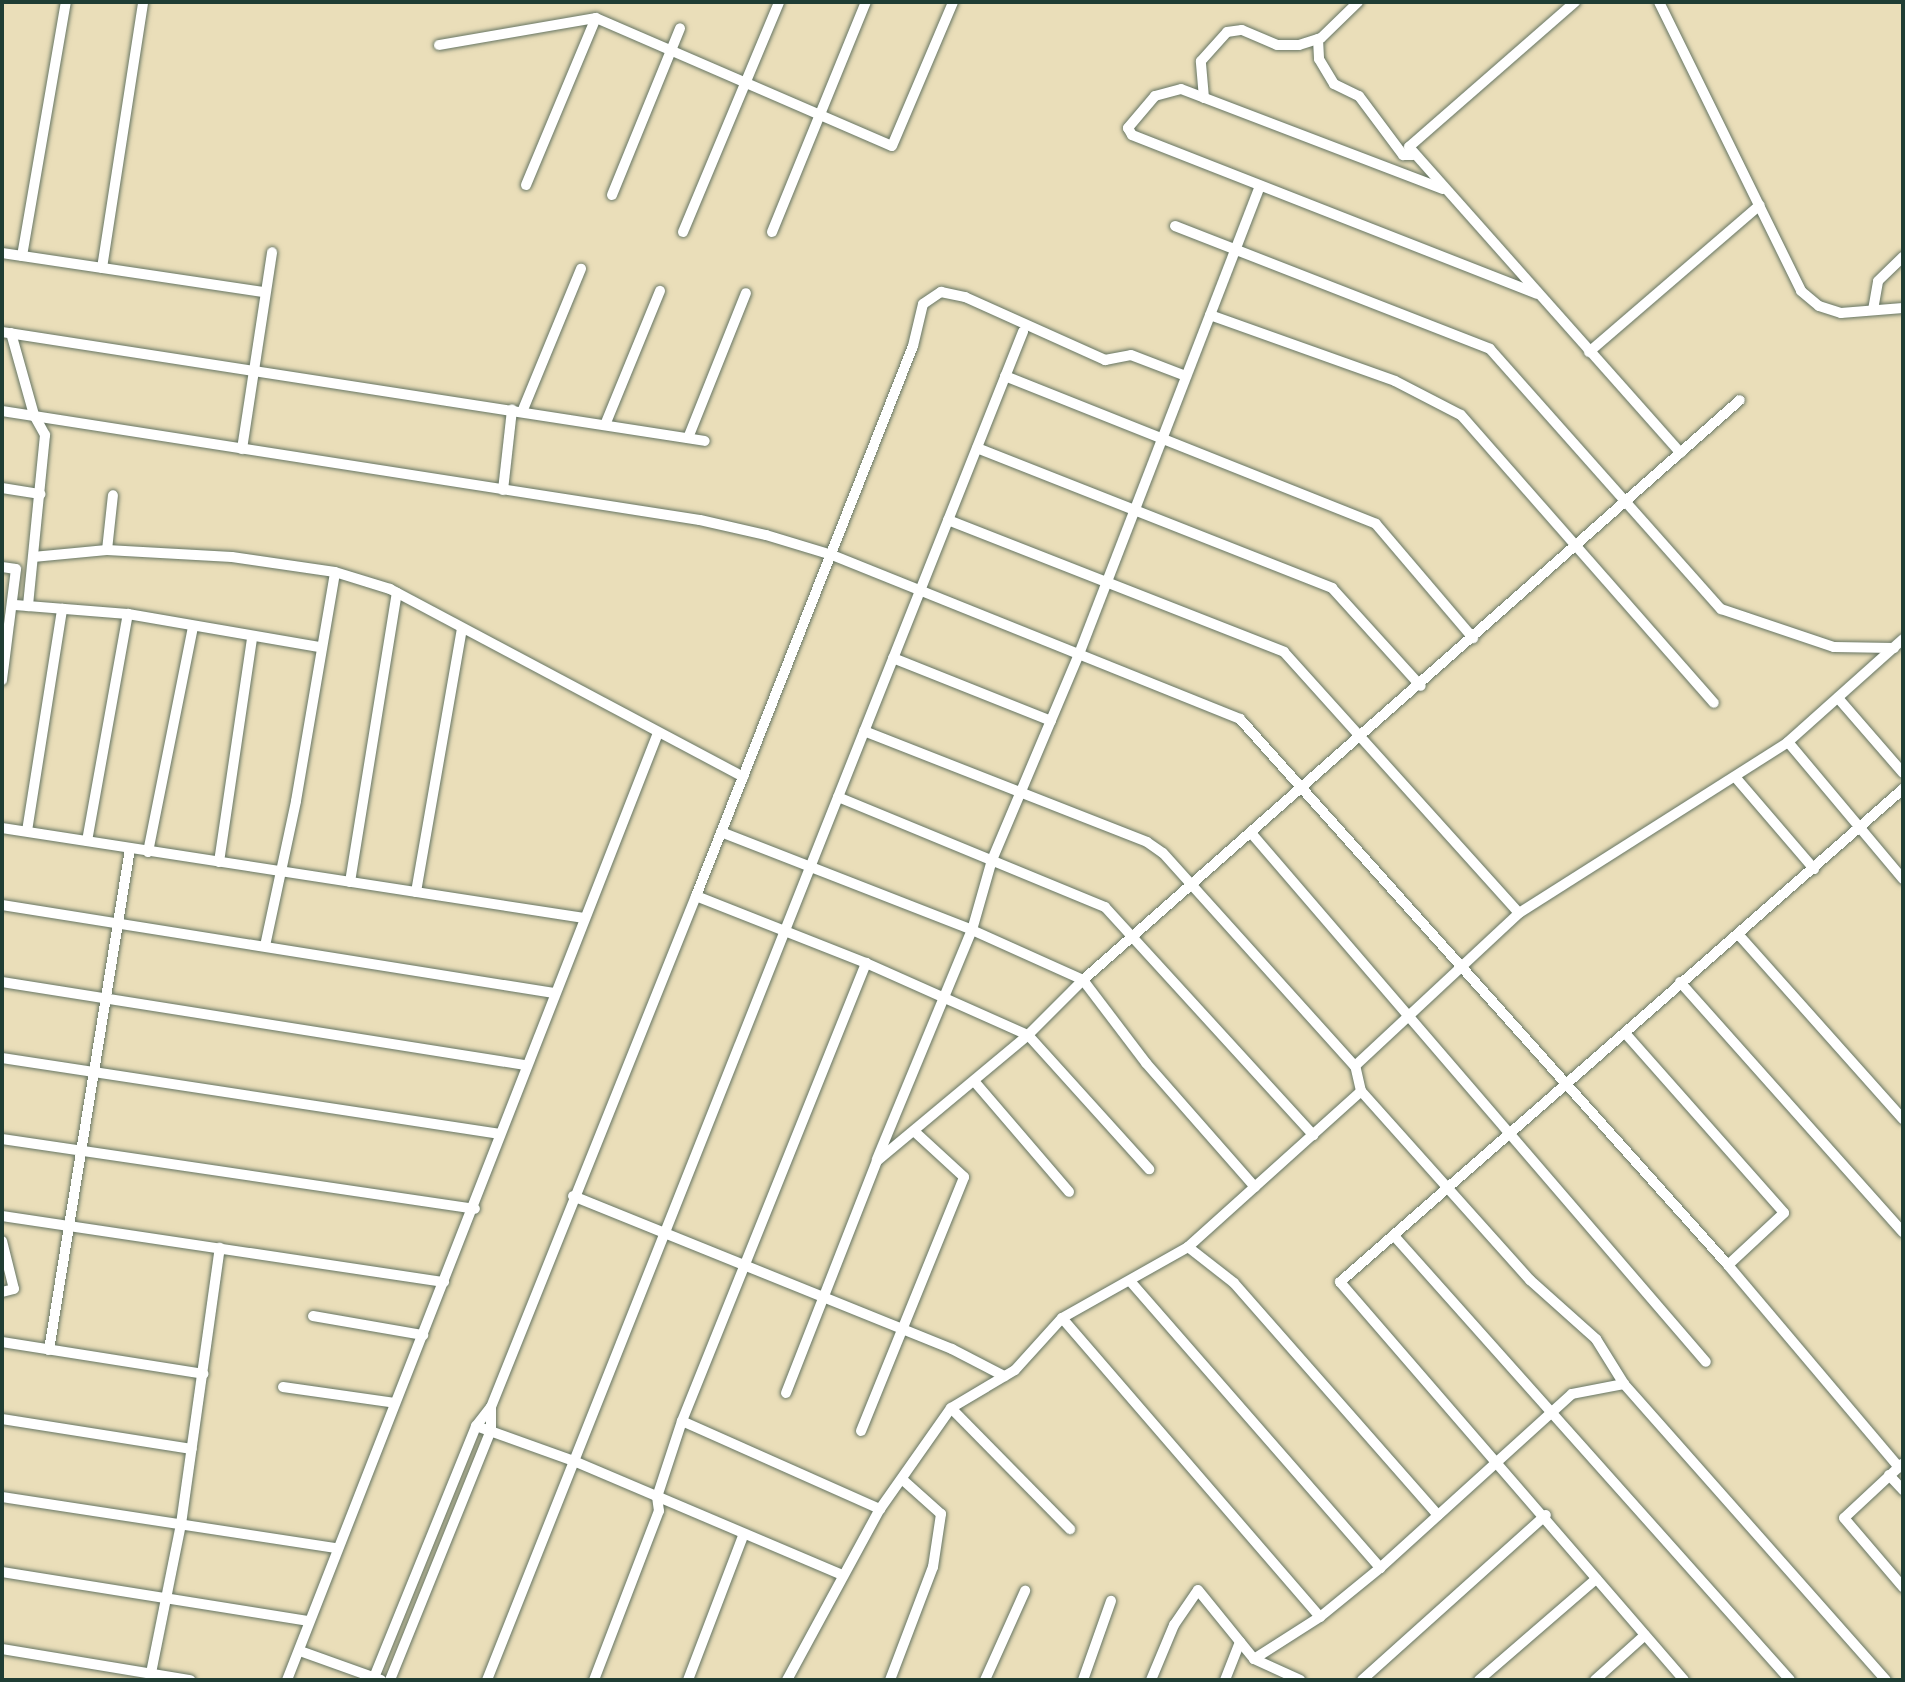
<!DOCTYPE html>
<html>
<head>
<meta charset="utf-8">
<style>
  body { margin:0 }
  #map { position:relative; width:1905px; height:1682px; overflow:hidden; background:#eadeb9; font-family:"Patrick Hand",sans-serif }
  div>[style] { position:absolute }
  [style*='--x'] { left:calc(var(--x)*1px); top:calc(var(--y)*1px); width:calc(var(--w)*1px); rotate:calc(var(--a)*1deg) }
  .roads { filter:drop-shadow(0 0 2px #667563) drop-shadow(0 0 2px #667563) }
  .minor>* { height:10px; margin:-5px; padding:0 5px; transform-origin:5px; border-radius:5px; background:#fff }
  span { translate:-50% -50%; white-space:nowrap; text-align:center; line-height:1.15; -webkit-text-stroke:6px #f7f3e8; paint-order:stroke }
  .frame { position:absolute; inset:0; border:4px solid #1f3d34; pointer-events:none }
</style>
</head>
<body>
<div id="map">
  <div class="roads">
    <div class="minor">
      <i style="--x:1575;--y:2;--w:220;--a:138.9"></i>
      <i style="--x:1409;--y:147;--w:409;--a:48.4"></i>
      <i style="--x:1659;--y:2;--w:322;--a:63.8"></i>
      <i style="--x:1801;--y:291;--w:23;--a:40"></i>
      <i style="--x:1819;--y:306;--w:23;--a:18"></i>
      <i style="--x:1841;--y:313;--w:62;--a:-4.6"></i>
      <i style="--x:1318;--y:39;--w:20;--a:87"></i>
      <i style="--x:1319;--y:59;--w:29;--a:59"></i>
      <i style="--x:1334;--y:84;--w:28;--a:26"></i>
      <i style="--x:1359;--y:96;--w:74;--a:53.3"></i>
      <i style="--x:1403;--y:155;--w:10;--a:0"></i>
      <i style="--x:439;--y:45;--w:159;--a:-9.8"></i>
      <i style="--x:596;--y:18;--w:322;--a:23.4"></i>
      <i style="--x:892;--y:146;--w:156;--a:-67"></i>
      <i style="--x:1204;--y:98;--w:37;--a:-95"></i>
      <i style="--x:1201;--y:61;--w:39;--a:-48"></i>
      <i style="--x:1227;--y:32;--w:15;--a:-8"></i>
      <i style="--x:1242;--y:30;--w:38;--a:23"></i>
      <i style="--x:1277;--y:45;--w:22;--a:0"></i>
      <i style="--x:1299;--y:45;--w:23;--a:-18"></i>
      <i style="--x:1321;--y:38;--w:52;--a:-44.2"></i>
      <i style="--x:526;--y:185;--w:181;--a:-67.3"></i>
      <i style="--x:1443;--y:189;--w:280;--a:-159.1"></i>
      <i style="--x:1181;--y:89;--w:27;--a:165"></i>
      <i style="--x:1155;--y:96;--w:42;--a:130.2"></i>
      <i style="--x:1128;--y:128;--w:8;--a:60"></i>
      <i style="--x:1132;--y:135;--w:435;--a:21.4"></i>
      <i style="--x:612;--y:195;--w:180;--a:-67.8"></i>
      <i style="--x:1175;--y:226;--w:338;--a:21.3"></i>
      <i style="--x:1490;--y:349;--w:348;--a:48.4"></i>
      <i style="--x:1721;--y:609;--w:119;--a:18.6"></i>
      <i style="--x:1834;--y:647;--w:60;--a:1"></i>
      <i style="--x:683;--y:232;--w:249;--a:-67.3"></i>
      <i style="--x:772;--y:232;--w:248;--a:-67.8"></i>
      <i style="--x:2;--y:253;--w:264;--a:8.5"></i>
      <i style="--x:22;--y:256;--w:258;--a:-80.2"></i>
      <i style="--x:102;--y:268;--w:269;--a:-81.2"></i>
      <i style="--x:1873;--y:310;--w:29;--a:-80"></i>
      <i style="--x:1878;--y:281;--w:35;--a:-44"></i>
      <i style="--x:1210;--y:315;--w:196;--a:19.6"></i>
      <i style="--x:1395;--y:381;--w:74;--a:27.3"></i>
      <i style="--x:1461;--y:415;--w:383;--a:48.7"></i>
      <i style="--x:2;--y:332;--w:711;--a:8.81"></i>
      <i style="--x:11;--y:333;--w:85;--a:74.3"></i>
      <i style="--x:34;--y:415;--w:23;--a:61"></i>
      <i style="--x:45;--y:435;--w:172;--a:95.7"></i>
      <i style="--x:1589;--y:352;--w:225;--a:-40.7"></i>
      <i style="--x:1005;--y:376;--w:399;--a:21.7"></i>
      <i style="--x:1376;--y:524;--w:150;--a:49.6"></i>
      <i style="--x:2;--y:411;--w:706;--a:8.88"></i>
      <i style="--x:700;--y:520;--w:68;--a:12.8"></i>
      <i style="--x:766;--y:535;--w:69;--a:16.9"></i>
      <i style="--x:832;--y:555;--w:440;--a:21.9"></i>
      <i style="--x:1240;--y:719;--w:732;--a:48.21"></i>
      <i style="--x:1728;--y:1265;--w:265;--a:49.8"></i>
      <i style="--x:522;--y:412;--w:155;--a:-67.6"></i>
      <i style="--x:605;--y:425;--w:145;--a:-67.7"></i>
      <i style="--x:688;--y:438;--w:156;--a:-68.2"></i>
      <i style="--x:977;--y:448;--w:382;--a:21.5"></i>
      <i style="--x:1332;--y:588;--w:132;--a:47.8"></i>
      <i style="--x:242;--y:449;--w:199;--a:-81.3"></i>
      <i style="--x:2;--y:488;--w:39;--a:9"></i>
      <i style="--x:503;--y:490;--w:81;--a:-83.6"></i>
      <i style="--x:948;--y:520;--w:361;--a:21.4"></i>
      <i style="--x:1284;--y:652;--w:351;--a:48"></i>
      <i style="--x:107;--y:550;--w:55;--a:-83.8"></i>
      <i style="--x:33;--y:557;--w:74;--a:-5.4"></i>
      <i style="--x:107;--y:550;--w:125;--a:3.2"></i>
      <i style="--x:232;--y:557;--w:104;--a:8.3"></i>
      <i style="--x:335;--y:572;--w:58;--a:17.2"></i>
      <i style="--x:390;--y:589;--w:400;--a:28"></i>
      <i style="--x:2;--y:567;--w:14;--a:8"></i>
      <i style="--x:16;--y:569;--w:112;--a:97.2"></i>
      <i style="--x:15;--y:605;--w:113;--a:4.6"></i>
      <i style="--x:128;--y:614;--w:194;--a:9.8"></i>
      <i style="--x:893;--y:658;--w:170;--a:21.7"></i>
      <i style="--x:1838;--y:698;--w:99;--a:49.1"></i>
      <i style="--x:864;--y:731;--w:304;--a:21.4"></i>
      <i style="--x:1147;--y:842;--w:19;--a:35"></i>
      <i style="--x:1163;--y:853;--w:287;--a:48"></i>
      <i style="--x:1788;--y:742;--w:179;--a:50"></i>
      <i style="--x:1736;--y:778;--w:120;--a:49.4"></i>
      <i style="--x:838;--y:797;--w:289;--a:22.4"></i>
      <i style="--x:1105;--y:907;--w:309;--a:47.6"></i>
      <i style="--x:2;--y:828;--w:589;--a:8.79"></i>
      <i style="--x:27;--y:831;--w:225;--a:-81"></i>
      <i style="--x:721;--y:832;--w:269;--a:21.3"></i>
      <i style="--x:972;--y:930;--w:122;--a:24.2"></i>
      <i style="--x:1083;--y:980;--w:104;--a:52.8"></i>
      <i style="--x:1146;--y:1063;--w:165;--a:48.7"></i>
      <i style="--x:1252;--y:834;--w:696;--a:49.31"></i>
      <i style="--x:87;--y:841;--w:231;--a:-79.8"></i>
      <i style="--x:148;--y:852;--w:230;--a:-78.7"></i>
      <i style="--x:219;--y:862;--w:226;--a:-81.6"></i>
      <i style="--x:350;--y:882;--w:293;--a:-80.8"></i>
      <i style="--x:416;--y:892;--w:267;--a:-80.1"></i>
      <i style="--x:696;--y:896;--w:183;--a:21.5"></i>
      <i style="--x:866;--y:963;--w:177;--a:24"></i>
      <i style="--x:1028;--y:1035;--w:181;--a:47.9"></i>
      <i style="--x:2;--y:905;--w:559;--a:9.06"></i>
      <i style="--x:1738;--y:934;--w:248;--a:48.3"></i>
      <i style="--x:265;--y:946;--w:148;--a:-77.9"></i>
      <i style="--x:296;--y:801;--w:232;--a:-80.3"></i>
      <i style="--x:2;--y:982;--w:530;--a:9.02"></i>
      <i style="--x:1680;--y:982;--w:335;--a:48.3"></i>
      <i style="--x:1625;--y:1033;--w:240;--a:48.5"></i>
      <i style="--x:1784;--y:1213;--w:76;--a:137.1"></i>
      <i style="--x:2;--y:1058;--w:504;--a:8.68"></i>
      <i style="--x:974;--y:1081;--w:146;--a:49.4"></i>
      <i style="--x:1361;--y:1091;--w:254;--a:48.2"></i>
      <i style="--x:1530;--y:1280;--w:89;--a:41.8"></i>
      <i style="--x:1596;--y:1339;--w:53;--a:58.1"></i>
      <i style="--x:1624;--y:1384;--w:395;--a:48.5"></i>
      <i style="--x:2;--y:1139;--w:478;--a:8.4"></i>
      <i style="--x:877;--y:1159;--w:248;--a:-67.5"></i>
      <i style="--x:972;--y:930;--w:73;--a:-74.1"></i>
      <i style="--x:992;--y:860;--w:224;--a:-67.1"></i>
      <i style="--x:1079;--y:654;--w:502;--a:-68.86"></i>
      <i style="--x:573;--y:1196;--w:409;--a:22"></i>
      <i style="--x:952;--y:1349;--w:59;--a:27.4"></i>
      <i style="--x:2;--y:1216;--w:447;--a:8.5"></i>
      <i style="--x:1396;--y:1238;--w:592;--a:48.29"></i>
      <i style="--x:2;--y:1241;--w:49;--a:76"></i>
      <i style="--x:14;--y:1289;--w:12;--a:166"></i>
      <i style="--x:1188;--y:1247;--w:58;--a:38"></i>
      <i style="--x:1234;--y:1283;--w:309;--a:48.7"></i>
      <i style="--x:1130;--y:1281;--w:381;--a:48.9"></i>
      <i style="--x:313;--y:1316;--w:112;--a:9.8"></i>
      <i style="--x:1062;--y:1318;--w:395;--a:49.2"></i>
      <i style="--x:2;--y:1342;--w:204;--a:9"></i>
      <i style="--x:49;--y:1350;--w:508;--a:-80.82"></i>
      <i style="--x:283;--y:1387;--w:113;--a:8.1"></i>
      <i style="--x:786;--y:1393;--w:249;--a:-68.6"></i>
      <i style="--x:877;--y:1161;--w:197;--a:-39.8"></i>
      <i style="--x:1028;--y:1035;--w:78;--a:-45"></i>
      <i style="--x:1083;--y:980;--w:876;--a:-41.44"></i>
      <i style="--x:951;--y:1408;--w:170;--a:45.5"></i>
      <i style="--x:2;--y:1419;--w:192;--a:9"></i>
      <i style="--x:682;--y:1421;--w:217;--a:24"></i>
      <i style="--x:476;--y:1426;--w:104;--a:19.7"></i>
      <i style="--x:574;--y:1461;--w:292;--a:23"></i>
      <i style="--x:861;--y:1431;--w:274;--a:-67.9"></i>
      <i style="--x:964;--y:1177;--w:68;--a:-137.4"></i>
      <i style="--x:1902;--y:1464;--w:79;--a:137"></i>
      <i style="--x:1844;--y:1518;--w:91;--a:49.5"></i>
      <i style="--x:1889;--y:1475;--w:21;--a:47"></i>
      <i style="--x:2;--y:1497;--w:338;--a:8.7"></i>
      <i style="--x:2;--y:1572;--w:311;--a:9.1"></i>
      <i style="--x:2;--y:1649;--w:191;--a:9.4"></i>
      <i style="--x:300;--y:1651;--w:86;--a:19.7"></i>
      <i style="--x:1254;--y:1659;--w:78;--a:-32.5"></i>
      <i style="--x:1320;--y:1617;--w:77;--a:-39.2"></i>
      <i style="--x:1380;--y:1568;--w:259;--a:-42.2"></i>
      <i style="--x:1572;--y:1394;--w:53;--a:-10.9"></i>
      <i style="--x:151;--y:1673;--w:152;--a:-78.6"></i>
      <i style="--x:181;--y:1524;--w:279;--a:-82"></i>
      <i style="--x:287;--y:1680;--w:1017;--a:-68.61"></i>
      <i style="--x:373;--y:1680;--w:274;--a:-67.9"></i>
      <i style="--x:476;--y:1426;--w:24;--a:-52"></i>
      <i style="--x:491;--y:1407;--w:551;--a:-68.14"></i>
      <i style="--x:696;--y:896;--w:591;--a:-68.47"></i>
      <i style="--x:913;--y:346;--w:43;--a:-76.6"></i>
      <i style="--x:923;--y:304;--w:22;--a:-34"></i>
      <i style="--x:941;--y:292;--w:25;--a:12"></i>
      <i style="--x:965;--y:297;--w:154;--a:24.2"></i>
      <i style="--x:1105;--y:360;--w:26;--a:-11"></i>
      <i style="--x:1131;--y:355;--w:59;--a:20.9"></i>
      <i style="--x:390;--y:1680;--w:270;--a:-68"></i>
      <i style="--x:491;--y:1430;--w:23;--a:-90"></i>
      <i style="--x:487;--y:1680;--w:1451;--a:-68.32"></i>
      <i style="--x:594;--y:1680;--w:181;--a:-69"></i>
      <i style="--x:659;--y:1511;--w:14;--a:-98"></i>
      <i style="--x:657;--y:1497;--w:80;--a:-71.8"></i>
      <i style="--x:682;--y:1421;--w:494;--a:-68.1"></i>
      <i style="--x:688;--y:1680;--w:154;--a:-69.1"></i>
      <i style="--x:787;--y:1680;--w:195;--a:-61.5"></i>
      <i style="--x:880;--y:1509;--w:123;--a:-54.9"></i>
      <i style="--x:951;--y:1408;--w:74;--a:-30.7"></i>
      <i style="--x:1015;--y:1370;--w:70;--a:-47.9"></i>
      <i style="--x:1062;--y:1318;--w:145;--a:-29.4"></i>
      <i style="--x:1188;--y:1247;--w:233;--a:-42"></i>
      <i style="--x:1361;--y:1091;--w:26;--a:-103"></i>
      <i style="--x:1355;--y:1066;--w:224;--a:-43"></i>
      <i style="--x:1519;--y:913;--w:319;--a:-32.4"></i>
      <i style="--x:1788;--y:742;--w:154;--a:-41.8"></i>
      <i style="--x:890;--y:1680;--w:121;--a:-69.2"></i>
      <i style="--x:933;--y:1567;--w:54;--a:-81.4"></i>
      <i style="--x:941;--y:1514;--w:51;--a:-138.2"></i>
      <i style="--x:985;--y:1680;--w:98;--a:-65.8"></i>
      <i style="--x:1083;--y:1680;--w:84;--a:-70.5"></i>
      <i style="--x:1151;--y:1680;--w:60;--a:-67.3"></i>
      <i style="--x:1174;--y:1625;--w:42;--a:-55.6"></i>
      <i style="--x:1198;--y:1590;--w:89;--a:50.9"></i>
      <i style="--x:1254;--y:1659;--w:51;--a:24.5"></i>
      <i style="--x:1225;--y:1680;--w:41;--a:-68.5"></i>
      <i style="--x:1362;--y:1680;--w:247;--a:-41.9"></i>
      <i style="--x:1479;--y:1680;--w:155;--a:-40.8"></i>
      <i style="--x:1595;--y:1680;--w:67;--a:-42"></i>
      <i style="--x:1684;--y:1680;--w:526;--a:-130.84"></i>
      <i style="--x:1340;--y:1282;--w:748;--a:-41.21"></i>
    </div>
  </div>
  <div class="frame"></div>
</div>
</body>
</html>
